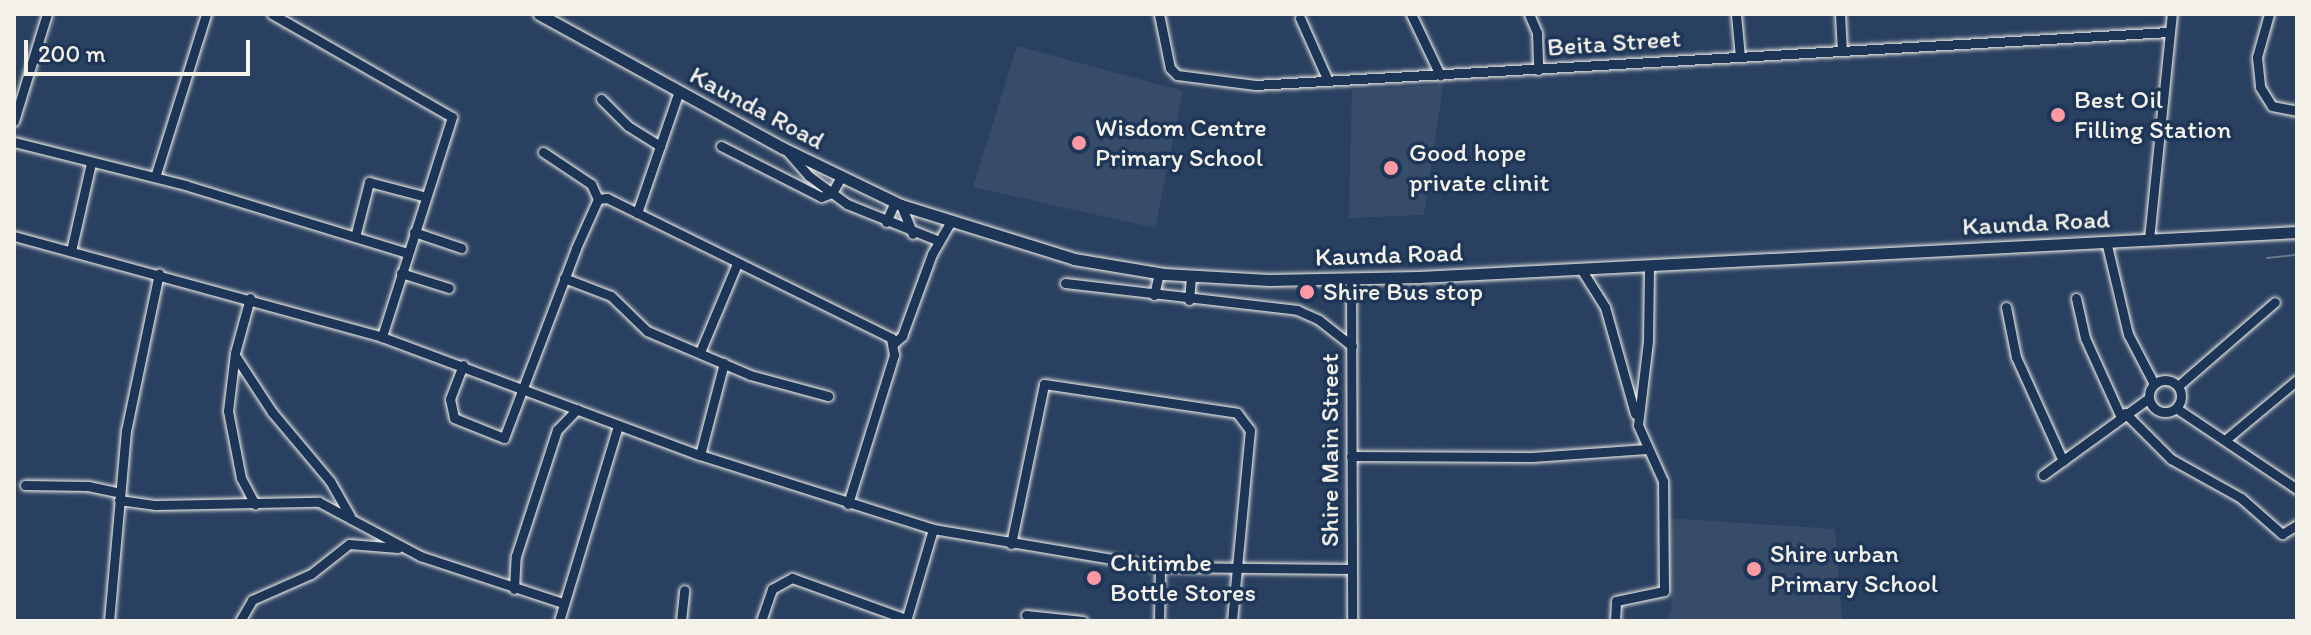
<!DOCTYPE html>
<html>
<head>
<meta charset="utf-8">
<style>
  body { margin:0 }
  #map { position:relative; width:2311px; height:635px; overflow:hidden; background:#2a4060; font-family:Itim,sans-serif }
  div>[style] { position:absolute }
  [style*='--x'] { left:calc(var(--x)*1px); top:calc(var(--y)*1px); width:calc(var(--w)*1px); rotate:calc(var(--a)*1deg) }
  .built>* { inset:0; background:#374c69 }
  .stream>* { height:2px; margin:-1px; padding:0 1px; transform-origin:1px; border-radius:1px; background:#6a788a }
  .roads { filter:drop-shadow(0 0 2px #f4f1e8) drop-shadow(0 0 2px #f4f1e8) }
  .minor>* { height:9px; margin:-4.5px; padding:0 4.5px; transform-origin:4.5px; border-radius:4.5px; background:#1d3557 }
  .minor>.ring { margin:-4.5px; padding:0; box-sizing:content-box; background:none; border:9px solid #1d3557; border-radius:50% }
  .major>* { height:11px; margin:-5.5px; padding:0 5.5px; transform-origin:5.5px; border-radius:5.5px; background:#1d3557 }
  .dots>* { width:22px; height:22px; translate:-50% -50%; box-sizing:border-box; border:4px solid #1d3557; border-radius:50% }
  span { translate:-50% -50%; white-space:nowrap; text-align:center; line-height:1.15; -webkit-text-stroke:7px #1d3557; paint-order:stroke }
  .street-label { font-size:26px; color:#f4f1e8 }
  .poi-label { font-size:26px; color:#f4f1e8 }
  .left { translate:0 -50%; text-align:left }
  .frame { position:absolute; inset:0; border:16px solid #f4f1e8; pointer-events:none }
  .scale { position:absolute; left:24px; top:40px; width:226px; height:36px; box-sizing:border-box; border:4px solid #f4f1e8; border-top:0; padding-left:10px; font-size:24px; line-height:28px; white-space:nowrap; color:#f4f1e8; -webkit-text-stroke:6px #1d3557; paint-order:stroke }
</style>
</head>
<body>
<div id="map">
  <div class="built">
    <i style="clip-path:polygon(1017px 46px,1183px 91px,1155px 228px,973px 187px)"></i>
    <i style="clip-path:polygon(1443px 85px,1424px 215px,1349px 218px,1352px 90px)"></i>
    <i style="clip-path:polygon(1666px 518px,1835px 529px,1842px 621px,1667px 621px,1672px 608px)"></i>
  </div>
  <div class="stream">
    <i style="--x:2267;--y:258;--w:30;--a:-6"></i>
  </div>
  <div class="roads">
    <div class="minor">
      <i style="--x:272;--y:14;--w:207;--a:29.8"></i>
      <i style="--x:452;--y:117;--w:231;--a:107.7"></i>
      <i style="--x:1159;--y:14;--w:55;--a:78.5"></i>
      <i style="--x:1170;--y:68;--w:10;--a:45"></i>
      <i style="--x:1177;--y:75;--w:79;--a:7.3"></i>
      <i style="--x:1255;--y:85;--w:915;--a:-3.32"></i>
      <i style="--x:1411;--y:14;--w:68;--a:64.6"></i>
      <i style="--x:1529;--y:14;--w:21;--a:67"></i>
      <i style="--x:1537;--y:33;--w:37;--a:88"></i>
      <i style="--x:1736;--y:14;--w:43;--a:84.7"></i>
      <i style="--x:1840;--y:14;--w:37;--a:87"></i>
      <i style="--x:2269;--y:14;--w:45;--a:105.6"></i>
      <i style="--x:2257;--y:57;--w:30;--a:84"></i>
      <i style="--x:2260;--y:87;--w:22;--a:58"></i>
      <i style="--x:2272;--y:106;--w:25;--a:11"></i>
      <i style="--x:1300;--y:18;--w:69;--a:66"></i>
      <i style="--x:601;--y:99;--w:38;--a:45"></i>
      <i style="--x:628;--y:126;--w:38;--a:32"></i>
      <i style="--x:14;--y:121;--w:112;--a:-72.9"></i>
      <i style="--x:14;--y:142;--w:176;--a:14.1"></i>
      <i style="--x:185;--y:185;--w:232;--a:17"></i>
      <i style="--x:721;--y:146;--w:112;--a:27"></i>
      <i style="--x:821;--y:197;--w:12;--a:-20"></i>
      <i style="--x:832;--y:193;--w:18;--a:-61"></i>
      <i style="--x:787;--y:151;--w:33;--a:49"></i>
      <i style="--x:809;--y:176;--w:47;--a:36.4"></i>
      <i style="--x:847;--y:204;--w:99;--a:21.9"></i>
      <i style="--x:543;--y:152;--w:58;--a:33.7"></i>
      <i style="--x:591;--y:184;--w:17;--a:65"></i>
      <i style="--x:155;--y:177;--w:171;--a:-72.6"></i>
      <i style="--x:901;--y:205;--w:31;--a:68"></i>
      <i style="--x:637;--y:213;--w:129;--a:-71"></i>
      <i style="--x:886;--y:222;--w:22;--a:-66"></i>
      <i style="--x:414;--y:232;--w:50;--a:18.8"></i>
      <i style="--x:14;--y:236;--w:382;--a:15.3"></i>
      <i style="--x:382;--y:337;--w:339;--a:20.4"></i>
      <i style="--x:700;--y:455;--w:244;--a:17.6"></i>
      <i style="--x:933;--y:529;--w:230;--a:9.5"></i>
      <i style="--x:1160;--y:567;--w:192;--a:0.6"></i>
      <i style="--x:355;--y:237;--w:57;--a:-75.7"></i>
      <i style="--x:369;--y:182;--w:59;--a:14.7"></i>
      <i style="--x:2149;--y:239;--w:226;--a:-84.2"></i>
      <i style="--x:2106;--y:241;--w:96;--a:76.7"></i>
      <i style="--x:2128;--y:334;--w:56;--a:62.5"></i>
      <i style="--x:71;--y:251;--w:90;--a:-77.2"></i>
      <i style="--x:1581;--y:269;--w:45;--a:57.7"></i>
      <i style="--x:1605;--y:307;--w:111;--a:74.3"></i>
      <i style="--x:401;--y:273;--w:50;--a:17.4"></i>
      <i style="--x:564;--y:278;--w:50;--a:21"></i>
      <i style="--x:611;--y:296;--w:50;--a:44.2"></i>
      <i style="--x:647;--y:331;--w:112;--a:23.1"></i>
      <i style="--x:750;--y:375;--w:81;--a:15.1"></i>
      <i style="--x:1351;--y:278;--w:343;--a:89.8"></i>
      <i style="--x:1065;--y:283;--w:234;--a:6.6"></i>
      <i style="--x:1297;--y:310;--w:24;--a:24"></i>
      <i style="--x:1319;--y:320;--w:42;--a:38.2"></i>
      <i style="--x:1154;--y:295;--w:23;--a:-77"></i>
      <i style="--x:250;--y:298;--w:57;--a:105.3"></i>
      <i style="--x:235;--y:353;--w:58;--a:96.9"></i>
      <i style="--x:228;--y:411;--w:68;--a:79"></i>
      <i style="--x:241;--y:478;--w:30;--a:62"></i>
      <i style="--x:2076;--y:298;--w:41;--a:77.3"></i>
      <i style="--x:2085;--y:338;--w:85;--a:65.6"></i>
      <i style="--x:1189;--y:300;--w:25;--a:-85"></i>
      <i style="--x:2006;--y:307;--w:51;--a:78.7"></i>
      <i style="--x:2016;--y:357;--w:114;--a:65.7"></i>
      <i style="--x:894;--y:343;--w:11;--a:-41"></i>
      <i style="--x:902;--y:336;--w:87;--a:-69.9"></i>
      <i style="--x:932;--y:254;--w:36;--a:-60"></i>
      <i style="--x:700;--y:352;--w:93;--a:-67.3"></i>
      <i style="--x:236;--y:357;--w:66;--a:56.8"></i>
      <i style="--x:272;--y:412;--w:90;--a:50"></i>
      <i style="--x:330;--y:481;--w:40;--a:60.3"></i>
      <i style="--x:463;--y:365;--w:36;--a:111"></i>
      <i style="--x:450;--y:399;--w:19;--a:78"></i>
      <i style="--x:454;--y:418;--w:54;--a:21.8"></i>
      <i style="--x:504;--y:438;--w:203;--a:-69.2"></i>
      <i style="--x:576;--y:248;--w:54;--a:-65.8"></i>
      <i style="--x:598;--y:199;--w:9;--a:-6"></i>
      <i style="--x:607;--y:198;--w:317;--a:26.2"></i>
      <i style="--x:891;--y:338;--w:17;--a:80"></i>
      <i style="--x:894;--y:355;--w:156;--a:107.2"></i>
      <i class="ring" style="left:2149px;top:380px;width:23px;height:23px"></i>
      <i style="--x:2178;--y:386;--w:128;--a:-40.9"></i>
      <i style="--x:2176;--y:408;--w:146;--a:33.8"></i>
      <i style="--x:2125;--y:413;--w:65;--a:45"></i>
      <i style="--x:2171;--y:459;--w:80;--a:29.1"></i>
      <i style="--x:2241;--y:498;--w:55;--a:41.3"></i>
      <i style="--x:2282;--y:534;--w:17;--a:-31"></i>
      <i style="--x:2225;--y:440;--w:94;--a:-39.8"></i>
      <i style="--x:700;--y:455;--w:95;--a:-75.4"></i>
      <i style="--x:1351;--y:456;--w:181;--a:0.3"></i>
      <i style="--x:1532;--y:457;--w:115;--a:-4"></i>
      <i style="--x:2043;--y:475;--w:131;--a:-36"></i>
      <i style="--x:25;--y:485;--w:63;--a:0.9"></i>
      <i style="--x:88;--y:486;--w:33;--a:12"></i>
      <i style="--x:119;--y:500;--w:37;--a:8"></i>
      <i style="--x:156;--y:505;--w:163;--a:-1.1"></i>
      <i style="--x:319;--y:502;--w:115;--a:28.1"></i>
      <i style="--x:420;--y:556;--w:151;--a:18.2"></i>
      <i style="--x:1011;--y:544;--w:163;--a:-78.3"></i>
      <i style="--x:1044;--y:384;--w:195;--a:8.5"></i>
      <i style="--x:1237;--y:413;--w:21;--a:53"></i>
      <i style="--x:1250;--y:430;--w:192;--a:95.4"></i>
      <i style="--x:514;--y:589;--w:33;--a:-87"></i>
      <i style="--x:516;--y:556;--w:133;--a:-72"></i>
      <i style="--x:557;--y:430;--w:29;--a:-46"></i>
      <i style="--x:1026;--y:615;--w:57;--a:6"></i>
      <i style="--x:109;--y:621;--w:191;--a:-84.9"></i>
      <i style="--x:126;--y:431;--w:161;--a:-78.2"></i>
      <i style="--x:240;--y:621;--w:24;--a:-60"></i>
      <i style="--x:252;--y:600;--w:64;--a:-23.8"></i>
      <i style="--x:311;--y:574;--w:48;--a:-38.3"></i>
      <i style="--x:349;--y:544;--w:49;--a:4.7"></i>
      <i style="--x:559;--y:621;--w:204;--a:-73.2"></i>
      <i style="--x:681;--y:621;--w:31;--a:-84"></i>
      <i style="--x:761;--y:621;--w:34;--a:-71"></i>
      <i style="--x:772;--y:589;--w:23;--a:-29"></i>
      <i style="--x:792;--y:578;--w:121;--a:19.8"></i>
      <i style="--x:906;--y:621;--w:96;--a:-73.6"></i>
      <i style="--x:1159;--y:621;--w:54;--a:-88.9"></i>
      <i style="--x:1615;--y:621;--w:20;--a:-87"></i>
      <i style="--x:1616;--y:601;--w:49;--a:-11.8"></i>
      <i style="--x:1664;--y:591;--w:110;--a:-90.5"></i>
      <i style="--x:1663;--y:481;--w:61;--a:-114.1"></i>
      <i style="--x:1638;--y:425;--w:85;--a:-83.2"></i>
      <i style="--x:1648;--y:341;--w:76;--a:-89.2"></i>
    </div>
    <div class="major">
      <i style="--x:539;--y:14;--w:278;--a:28.8"></i>
      <i style="--x:783;--y:148;--w:131;--a:25.8"></i>
      <i style="--x:901;--y:205;--w:181;--a:17.3"></i>
      <i style="--x:1074;--y:259;--w:91;--a:9.5"></i>
      <i style="--x:1164;--y:274;--w:105;--a:3.3"></i>
      <i style="--x:1269;--y:280;--w:150;--a:-1.1"></i>
      <i style="--x:1419;--y:277;--w:879;--a:-2.93"></i>
    </div>
  </div>
  <div class="dots">
    <i style="left:2058px;top:115px;background:#ff9aa2"></i>
    <i style="left:1079px;top:143px;background:#ff9aa2"></i>
    <i style="left:1391px;top:168px;background:#ff9aa2"></i>
    <i style="left:1307px;top:292px;background:#ff9aa2"></i>
    <i style="left:1754px;top:569px;background:#ff9aa2"></i>
    <i style="left:1094px;top:578px;background:#ff9aa2"></i>
  </div>
  <div class="street-label">
    <span style="left:1614px;top:43px;rotate:-4deg">Beita Street</span>
    <span style="left:757px;top:108px;rotate:28deg">Kaunda Road</span>
    <span style="left:2036px;top:223px;rotate:-3deg">Kaunda Road</span>
    <span style="left:1389px;top:255px;rotate:-2deg">Kaunda Road</span>
    <span style="left:1330px;top:450px;rotate:-90deg">Shire Main Street</span>
  </div>
  <div class="poi-label">
    <span class="left" style="left:2074px;top:115px">Best Oil<br>Filling Station</span>
    <span class="left" style="left:1095px;top:143px">Wisdom Centre<br>Primary School</span>
    <span class="left" style="left:1409px;top:168px">Good hope<br>private clinit</span>
    <span class="left" style="left:1323px;top:292px">Shire Bus stop</span>
    <span class="left" style="left:1770px;top:569px">Shire urban<br>Primary School</span>
    <span class="left" style="left:1110px;top:578px">Chitimbe<br>Bottle Stores</span>
  </div>
  <div class="frame"></div>
  <div class="scale">200 m</div>
</div>
</body>
</html>
